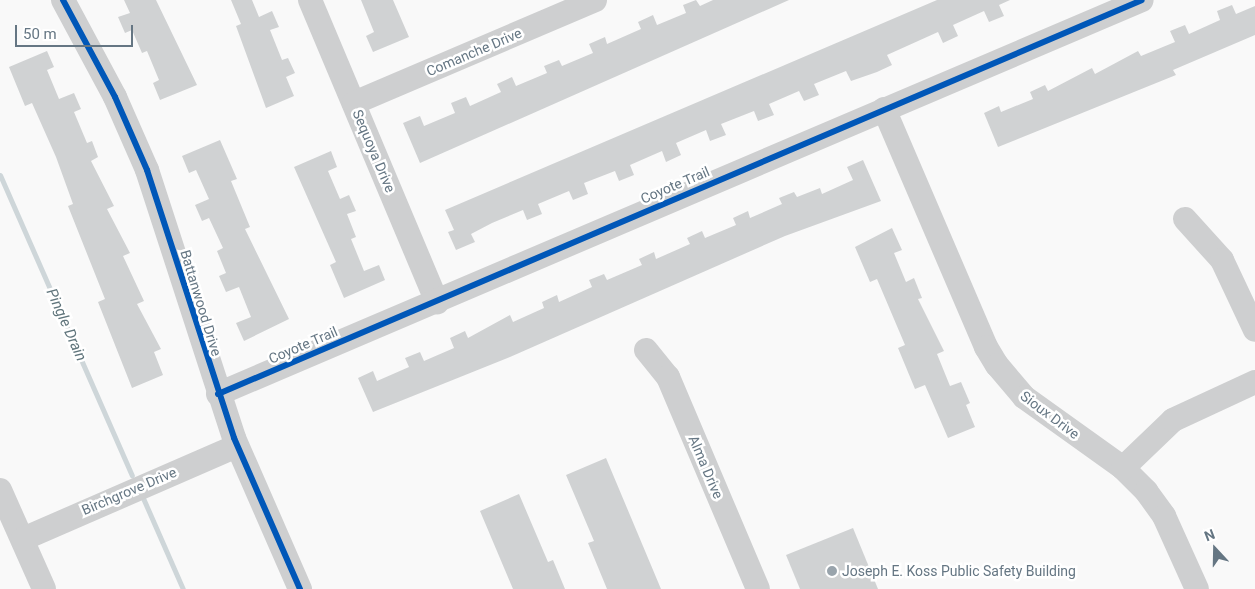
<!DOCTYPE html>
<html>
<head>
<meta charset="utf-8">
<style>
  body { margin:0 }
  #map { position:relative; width:1255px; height:589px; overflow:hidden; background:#f9f9f9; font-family:Roboto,sans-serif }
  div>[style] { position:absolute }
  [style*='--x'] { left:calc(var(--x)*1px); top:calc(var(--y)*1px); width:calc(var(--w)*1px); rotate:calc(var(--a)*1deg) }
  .stream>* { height:5px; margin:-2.5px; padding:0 2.5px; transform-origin:2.5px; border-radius:2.5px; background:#ced6d9 }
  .building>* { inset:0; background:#d0d2d3 }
  .minor>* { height:24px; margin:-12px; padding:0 12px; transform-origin:12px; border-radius:12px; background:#cecfd0 }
  .cycleway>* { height:6px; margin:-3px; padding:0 3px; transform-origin:3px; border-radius:3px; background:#0057b8 }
  .dots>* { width:14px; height:14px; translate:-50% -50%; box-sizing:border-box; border:2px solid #fff; border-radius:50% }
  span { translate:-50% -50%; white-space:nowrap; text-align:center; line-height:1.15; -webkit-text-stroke:5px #fff; paint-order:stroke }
  .street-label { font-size:14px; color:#657683 }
  .poi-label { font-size:14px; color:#657683 }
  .left { translate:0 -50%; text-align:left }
  .water-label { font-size:15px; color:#60757c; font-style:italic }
  .north { position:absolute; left:1190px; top:524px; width:50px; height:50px; -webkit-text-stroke:4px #fff; paint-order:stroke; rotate:339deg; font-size:14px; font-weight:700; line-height:20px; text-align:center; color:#657683 }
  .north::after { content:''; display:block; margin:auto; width:18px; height:22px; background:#657683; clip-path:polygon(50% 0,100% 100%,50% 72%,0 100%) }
  .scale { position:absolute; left:15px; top:25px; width:118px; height:22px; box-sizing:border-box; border:2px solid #657683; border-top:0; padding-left:6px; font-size:15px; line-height:18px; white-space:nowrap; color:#657683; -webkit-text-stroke:4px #fff; paint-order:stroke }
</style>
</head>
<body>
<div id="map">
  <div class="stream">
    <i style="--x:0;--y:175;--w:328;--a:66.3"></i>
    <i style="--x:143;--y:498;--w:99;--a:66.3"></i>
  </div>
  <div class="building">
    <i style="clip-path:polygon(124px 0,156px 0,197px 85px,160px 100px,153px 83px,159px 80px,147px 51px,142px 53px,132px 30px,125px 33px,118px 17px,130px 13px)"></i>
    <i style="clip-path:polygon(231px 0,252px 0,259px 17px,272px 11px,279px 27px,270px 30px,282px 60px,288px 58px,295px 73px,286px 77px,294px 96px,266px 108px,236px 26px,241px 24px)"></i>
    <i style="clip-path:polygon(361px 0,393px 0,409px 37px,373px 52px,366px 36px,374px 32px)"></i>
    <i style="clip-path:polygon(696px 0,700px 6px,713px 0,789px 0,420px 163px,403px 123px,420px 116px,424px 126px,455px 113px,451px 103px,466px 97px,470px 106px,501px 92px,497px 84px,512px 77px,516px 86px,547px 73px,544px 66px,559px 60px,562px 66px,593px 53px,589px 44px,605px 37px,607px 44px,641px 29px,638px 22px,653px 15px,657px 25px,686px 13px,683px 5px)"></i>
    <i style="clip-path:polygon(937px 0,1010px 0,999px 5px,1004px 16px,989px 22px,984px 11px,953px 25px,958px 36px,943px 43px,938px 32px,887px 55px,892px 65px,877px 72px,851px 81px,846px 71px,814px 84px,819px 95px,804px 101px,799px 91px,769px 104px,774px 115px,758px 121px,754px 111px,721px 124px,726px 135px,710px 141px,706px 130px,676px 143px,681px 155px,666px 162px,662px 151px,630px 165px,634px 175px,619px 181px,615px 171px,584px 183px,588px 194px,573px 200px,569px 191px,538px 204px,542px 214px,527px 220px,523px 210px,492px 223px,471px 234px,475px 242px,456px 250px,448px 232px,454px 230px,445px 210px)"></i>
    <i style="clip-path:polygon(1232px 5px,1236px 14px,1255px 6px,1255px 35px,1173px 70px,1176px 75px,998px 147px,984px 113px,999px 106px,1001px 112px,1033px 99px,1030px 92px,1045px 85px,1048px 91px,1092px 68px,1095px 74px,1138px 51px,1141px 56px,1175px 42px,1170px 31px,1185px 25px,1189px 34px,1220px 20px,1217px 11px)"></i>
    <i style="clip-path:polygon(47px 51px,54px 67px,47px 70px,59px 99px,74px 93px,81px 109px,74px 112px,87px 143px,92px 141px,98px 157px,91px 161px,114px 206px,107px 209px,130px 253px,123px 256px,144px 301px,137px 304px,161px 349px,154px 352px,163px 375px,132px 388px,98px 302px,105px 299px,68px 206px,73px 204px,56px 157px,32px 103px,25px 106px,9px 67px)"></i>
    <i style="clip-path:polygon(220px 140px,237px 179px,231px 181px,250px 227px,245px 229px,289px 319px,244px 341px,236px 323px,251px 317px,239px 287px,226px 292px,219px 276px,226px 273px,217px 251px,223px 248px,209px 218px,202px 221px,195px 205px,209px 199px,196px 170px,189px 173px,182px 156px)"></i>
    <i style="clip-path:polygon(331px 151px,337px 167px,328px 171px,340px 199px,349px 195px,356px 211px,347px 214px,356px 237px,351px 239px,364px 271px,379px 265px,385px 280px,344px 298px,330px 265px,336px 262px,294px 167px)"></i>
    <i style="clip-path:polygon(863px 160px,881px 201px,785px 236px,510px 357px,373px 412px,358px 378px,373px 371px,377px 381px,409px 367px,405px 358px,420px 352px,424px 361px,454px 348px,450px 338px,465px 331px,468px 338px,510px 315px,513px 322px,544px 308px,542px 302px,557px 295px,559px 302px,592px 287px,589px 280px,604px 274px,607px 280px,642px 265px,639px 259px,654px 252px,656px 259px,690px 244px,687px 238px,702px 231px,705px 238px,736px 225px,733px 218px,748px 211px,750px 218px,782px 204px,779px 198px,794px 192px,797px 197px,820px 188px,822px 194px,853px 180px,847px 167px)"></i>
    <i style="clip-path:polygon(892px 228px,902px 250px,894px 253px,906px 282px,914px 278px,922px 298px,918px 299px,944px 351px,937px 354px,950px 386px,961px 382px,970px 403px,966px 405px,975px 427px,948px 438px,925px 385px,915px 389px,898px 348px,905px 345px,877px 279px,870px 282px,855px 247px)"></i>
    <i style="clip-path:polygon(606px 458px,661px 589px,607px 589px,588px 543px,594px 541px,566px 475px)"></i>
    <i style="clip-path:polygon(519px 494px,548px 562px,553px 560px,565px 589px,513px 589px,480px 511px)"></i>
    <i style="clip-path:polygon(853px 528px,878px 589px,800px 589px,786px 555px)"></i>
  </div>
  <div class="minor">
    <i style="--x:63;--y:0;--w:110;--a:61.8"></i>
    <i style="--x:115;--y:97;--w:80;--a:66.3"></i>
    <i style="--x:147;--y:170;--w:282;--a:72"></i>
    <i style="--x:234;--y:438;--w:165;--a:66.4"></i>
    <i style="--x:310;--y:0;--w:328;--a:67.2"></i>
    <i style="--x:354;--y:103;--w:262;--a:-23.1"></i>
    <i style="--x:884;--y:109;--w:259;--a:66.8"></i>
    <i style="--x:986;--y:347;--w:21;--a:59"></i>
    <i style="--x:997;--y:365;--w:42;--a:49.8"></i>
    <i style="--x:1024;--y:397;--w:122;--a:35.6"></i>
    <i style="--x:1123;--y:468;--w:33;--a:45"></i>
    <i style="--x:1146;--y:491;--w:31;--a:54"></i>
    <i style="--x:1164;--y:516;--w:80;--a:65.7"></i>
    <i style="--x:1185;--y:219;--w:55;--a:47.9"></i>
    <i style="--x:1222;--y:260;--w:77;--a:64.8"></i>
    <i style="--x:646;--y:350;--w:35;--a:51"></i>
    <i style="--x:668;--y:377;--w:230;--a:67"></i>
    <i style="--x:218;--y:394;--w:1004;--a:-23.09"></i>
    <i style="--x:1123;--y:468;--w:69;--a:-43.8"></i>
    <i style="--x:1173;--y:420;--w:90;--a:-24.9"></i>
    <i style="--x:0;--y:490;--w:108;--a:66"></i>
    <i style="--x:23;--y:539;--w:233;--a:-23.5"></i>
  </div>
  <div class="cycleway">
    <i style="--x:63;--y:0;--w:110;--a:61.8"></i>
    <i style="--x:115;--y:97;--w:80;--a:66.3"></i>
    <i style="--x:147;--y:170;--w:282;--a:72"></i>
    <i style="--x:234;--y:438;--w:165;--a:66.4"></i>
    <i style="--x:218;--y:394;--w:1004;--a:-23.09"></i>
  </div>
  <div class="dots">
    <i style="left:832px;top:571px;background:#99a4ac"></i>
  </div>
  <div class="street-label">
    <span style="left:474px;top:52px;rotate:-23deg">Comanche Drive</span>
    <span style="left:374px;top:151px;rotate:67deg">Sequoya Drive</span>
    <span style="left:675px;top:185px;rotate:-23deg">Coyote Trail</span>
    <span style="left:201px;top:303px;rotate:73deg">Battanwood Drive</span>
    <span style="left:303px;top:345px;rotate:-23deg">Coyote Trail</span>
    <span style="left:1050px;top:415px;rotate:37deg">Sioux Drive</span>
    <span style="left:706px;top:467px;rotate:67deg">Alma Drive</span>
    <span style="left:129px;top:491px;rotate:-23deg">Birchgrove Drive</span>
  </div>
  <div class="poi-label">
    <span class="left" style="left:842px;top:571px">Joseph E. Koss Public Safety Building</span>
  </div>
  <div class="water-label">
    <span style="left:66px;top:325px;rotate:66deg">Pingle Drain</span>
  </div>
  <div class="north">N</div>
  <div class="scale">50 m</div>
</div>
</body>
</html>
